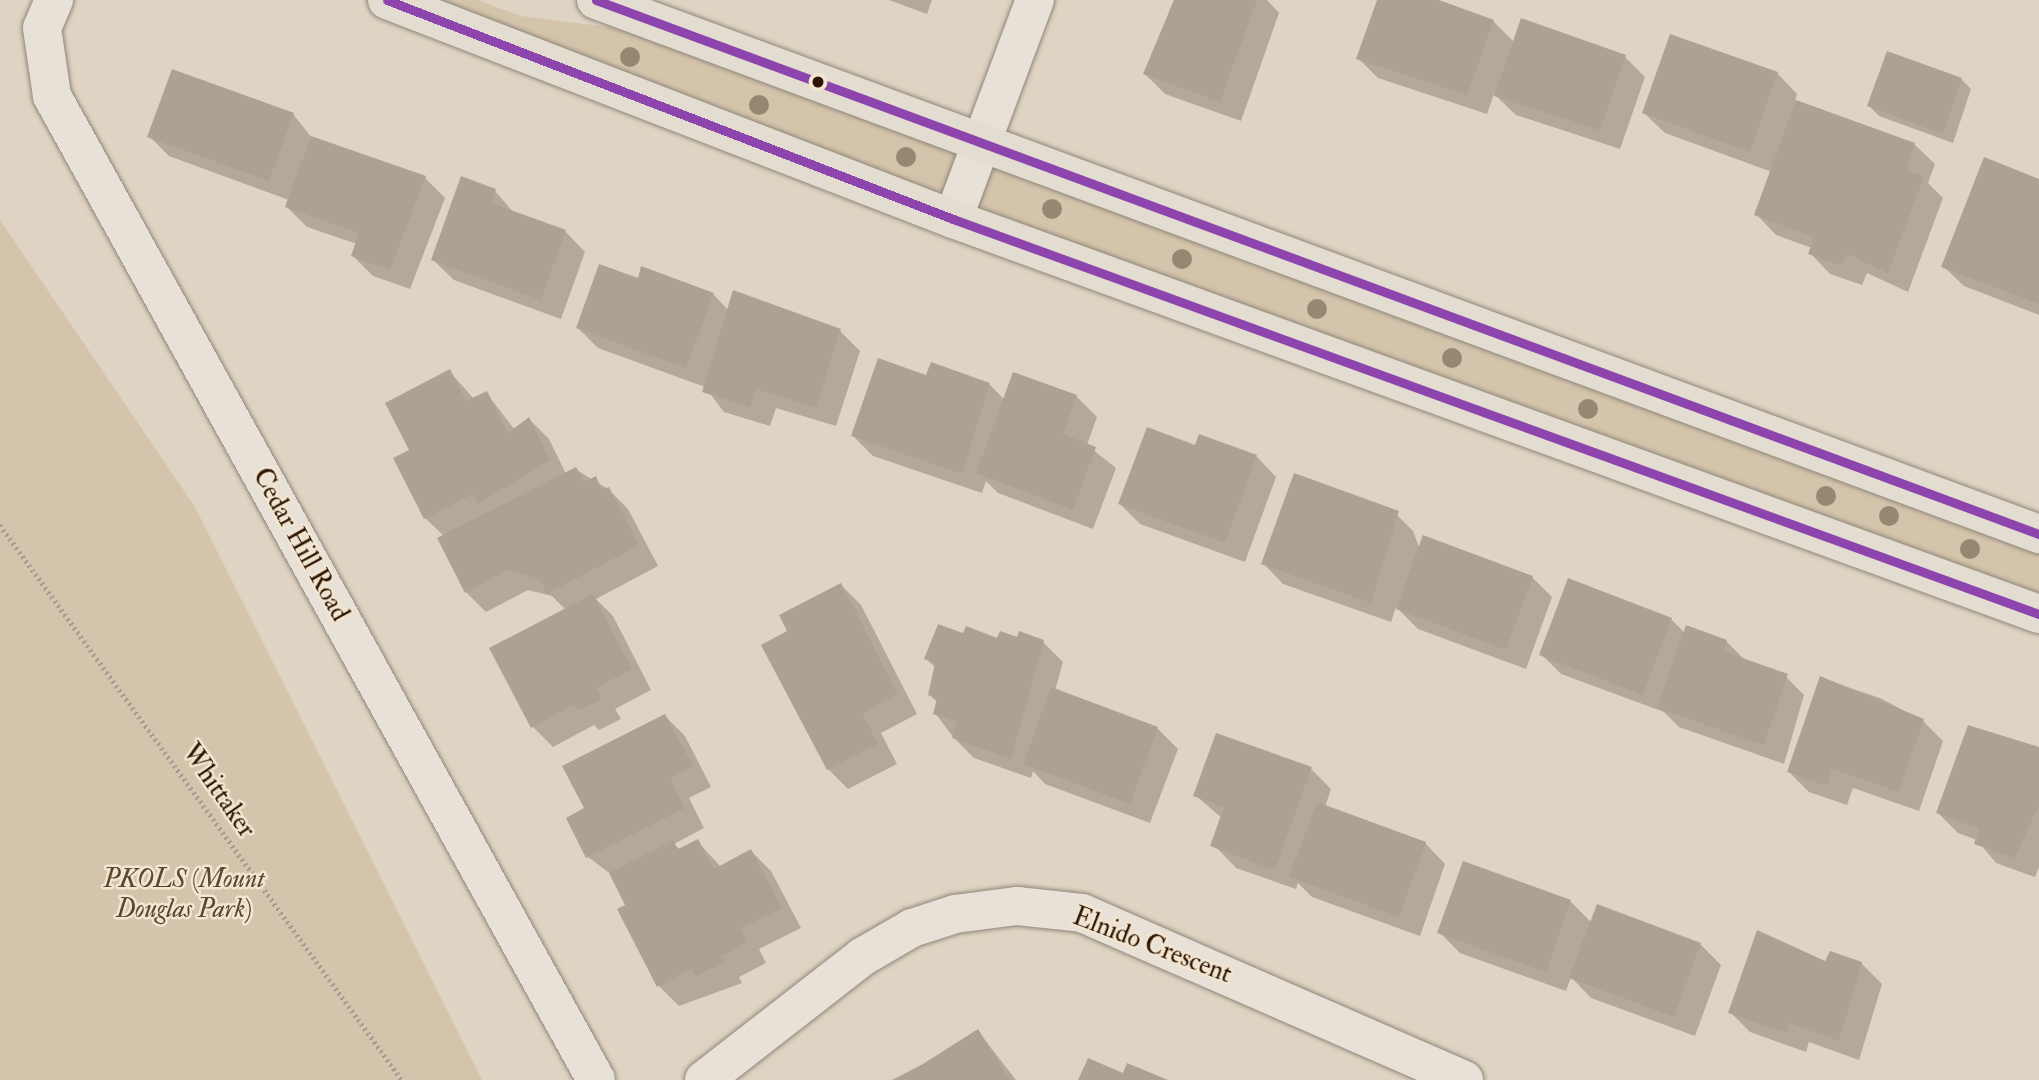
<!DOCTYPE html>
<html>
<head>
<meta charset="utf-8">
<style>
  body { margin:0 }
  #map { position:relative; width:2039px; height:1080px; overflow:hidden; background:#dfd4c3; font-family:"IM FELL Double Pica",serif }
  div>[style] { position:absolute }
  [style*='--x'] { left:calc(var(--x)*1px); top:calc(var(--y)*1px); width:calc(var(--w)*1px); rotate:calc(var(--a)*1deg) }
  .green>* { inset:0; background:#d4c4ab }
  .shadow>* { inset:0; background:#0003 }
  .building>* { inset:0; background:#aba295 }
  .path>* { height:4.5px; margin-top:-2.25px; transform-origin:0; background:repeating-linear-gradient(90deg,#a29b93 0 2px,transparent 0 5.5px) }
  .roads { filter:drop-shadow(0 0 2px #8f867a) drop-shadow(0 0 2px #8f867a) }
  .minor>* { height:38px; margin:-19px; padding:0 19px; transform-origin:19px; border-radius:19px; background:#e7e1d7 }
  .major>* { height:38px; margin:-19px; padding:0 19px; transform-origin:19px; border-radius:19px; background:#e2dcd1 }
  .bus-1>* { height:9px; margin:-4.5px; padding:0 4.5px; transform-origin:4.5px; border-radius:4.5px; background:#8e44ad }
  .trees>* { width:20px; height:20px; margin:-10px; border-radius:50%; background:#978672 }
  .dots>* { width:19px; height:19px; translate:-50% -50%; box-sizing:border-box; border:4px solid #f3e6d0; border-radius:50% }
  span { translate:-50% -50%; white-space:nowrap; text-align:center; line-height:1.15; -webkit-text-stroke:5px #f3e6d0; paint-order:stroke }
  .street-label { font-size:26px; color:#2c1504 }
  .park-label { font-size:26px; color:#5c4630; font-style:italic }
</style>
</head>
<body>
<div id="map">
  <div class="green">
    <i style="clip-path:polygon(432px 0,478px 0,521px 16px,632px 30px,2039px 549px,2039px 599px,616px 77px)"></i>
    <i style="clip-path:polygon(0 220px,195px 507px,482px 1080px,0 1080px)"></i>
  </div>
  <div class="shadow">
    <i style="clip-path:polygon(889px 0,932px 0,927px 14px)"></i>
    <i style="clip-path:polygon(1174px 0,1267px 0,1279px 13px,1241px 121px,1165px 94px,1145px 74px)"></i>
    <i style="clip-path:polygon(1379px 0,1433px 0,1493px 21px,1515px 43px,1625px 57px,1645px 77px,1620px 149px,1516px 115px,1494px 94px,1487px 114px,1378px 78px,1358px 58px)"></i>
    <i style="clip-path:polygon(1777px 73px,1797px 94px,1795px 101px,1914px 144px,1935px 164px,1928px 183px,1943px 198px,1908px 292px,1867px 273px,1862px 285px,1830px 274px,1810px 253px,1812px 248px,1776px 235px,1756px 214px,1772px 172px,1665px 133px,1644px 113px)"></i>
    <i style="clip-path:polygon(1961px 79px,1971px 89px,1953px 143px,1879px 116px,1869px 106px)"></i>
    <i style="clip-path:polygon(293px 114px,312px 138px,425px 178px,445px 198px,410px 289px,373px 276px,353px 256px,357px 244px,307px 227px,287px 207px,289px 200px,169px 156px,149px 136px)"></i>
    <i style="clip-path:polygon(2039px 181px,2039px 315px,1964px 286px,1943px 266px)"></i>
    <i style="clip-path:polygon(495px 191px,514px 213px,565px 231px,585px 252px,561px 319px,454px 280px,433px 260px)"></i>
    <i style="clip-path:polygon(639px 280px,713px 294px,729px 311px,840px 331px,860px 351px,836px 426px,776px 408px,770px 426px,724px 412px,705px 387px,598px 348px,578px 328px)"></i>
    <i style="clip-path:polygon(450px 372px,474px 399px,487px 394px,515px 430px,529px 419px,549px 439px,566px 474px,575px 469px,608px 489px,628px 509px,658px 566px,596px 599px,613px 616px,651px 690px,615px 709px,621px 719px,599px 730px,594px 725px,553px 747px,533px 727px,566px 610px,552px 596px,528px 590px,486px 612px,466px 592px,444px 536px,425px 518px,411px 451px)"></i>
    <i style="clip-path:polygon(1014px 374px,1077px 397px,1097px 417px,1087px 445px,1116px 468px,1093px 529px,998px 493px,986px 481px,982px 493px,873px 456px,853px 436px,927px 377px,989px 384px,1005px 400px)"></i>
    <i style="clip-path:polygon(1196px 447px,1256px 456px,1276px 477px,1245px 562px,1140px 524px,1120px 504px)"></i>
    <i style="clip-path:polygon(1393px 511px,1413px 531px,1420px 550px,1532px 577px,1552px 597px,1526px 669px,1418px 629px,1396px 607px,1391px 622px,1283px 584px,1263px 563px)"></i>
    <i style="clip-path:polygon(841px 585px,861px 605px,917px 714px,881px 733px,897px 764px,848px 789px,828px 769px,789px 632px)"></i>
    <i style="clip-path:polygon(1671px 619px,1685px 633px,1726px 641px,1746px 661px,1784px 675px,1804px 695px,1784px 764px,1679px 727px,1664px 712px,1561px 674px,1541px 654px)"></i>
    <i style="clip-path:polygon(964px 635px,1043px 642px,1063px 662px,1055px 691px,1157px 728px,1178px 749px,1150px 823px,1045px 784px,1033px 771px,1031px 778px,974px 758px,954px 738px,935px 713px,938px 703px,930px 695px,936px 668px,926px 659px)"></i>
    <i style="clip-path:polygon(1821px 678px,1880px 698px,1923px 721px,1943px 741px,1919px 811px,1853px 788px,1847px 805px,1809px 792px,1789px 772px)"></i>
    <i style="clip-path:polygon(665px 716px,685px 736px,711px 787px,689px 798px,704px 828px,674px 844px,680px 850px,697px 841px,721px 867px,751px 851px,771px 871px,801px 928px,759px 949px,766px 963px,739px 977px,742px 983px,679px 1006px,659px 986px,619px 910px,627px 905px,612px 875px,588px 857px,587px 809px)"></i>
    <i style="clip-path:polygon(2039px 750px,2039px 867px,2035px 877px,1996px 863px,1977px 840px,1958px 833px,1938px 813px)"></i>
    <i style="clip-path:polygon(1311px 769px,1331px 789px,1325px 807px,1425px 843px,1445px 864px,1420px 936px,1312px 897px,1298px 883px,1296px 889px,1236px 868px,1216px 847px,1223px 819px,1195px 795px)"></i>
    <i style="clip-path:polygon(1464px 864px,1571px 902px,1592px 923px,1598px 906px,1701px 945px,1721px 965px,1695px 1036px,1591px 998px,1571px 977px,1566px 991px,1460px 953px,1439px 932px)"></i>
    <i style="clip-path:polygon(1758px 933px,1824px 963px,1861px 963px,1882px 984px,1859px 1060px,1809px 1042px,1806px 1052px,1750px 1032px,1730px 1012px)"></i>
    <i style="clip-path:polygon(978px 1031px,1016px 1080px,897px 1080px)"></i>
  </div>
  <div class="building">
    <i style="clip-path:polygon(1174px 0,1257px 0,1220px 102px,1143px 74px)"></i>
    <i style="clip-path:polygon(1377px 0,1439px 0,1494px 20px,1467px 95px,1356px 59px)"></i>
    <i style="clip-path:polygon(1521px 18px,1626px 55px,1600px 130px,1494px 96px)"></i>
    <i style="clip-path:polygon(1670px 34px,1778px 72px,1750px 152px,1642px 113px)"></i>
    <i style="clip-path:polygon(1887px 51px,1962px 78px,1943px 134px,1867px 106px)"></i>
    <i style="clip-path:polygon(172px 69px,294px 113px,269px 181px,147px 137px)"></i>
    <i style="clip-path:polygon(1796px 100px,1915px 143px,1906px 170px,1924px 176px,1888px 273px,1847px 254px,1842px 266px,1808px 254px,1814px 237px,1754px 215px)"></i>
    <i style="clip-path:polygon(311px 136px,426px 176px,390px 270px,351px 256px,359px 233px,285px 207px)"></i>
    <i style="clip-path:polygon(1984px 157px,2039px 179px,2039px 304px,1941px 267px)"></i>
    <i style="clip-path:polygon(461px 176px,496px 189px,491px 203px,566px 230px,541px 300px,431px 260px)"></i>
    <i style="clip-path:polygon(599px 264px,638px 278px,641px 266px,714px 293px,686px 368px,576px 328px)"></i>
    <i style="clip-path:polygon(733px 290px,841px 329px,816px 407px,756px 389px,750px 407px,702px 392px)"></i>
    <i style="clip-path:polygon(878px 358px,926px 375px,931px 362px,990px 383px,962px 474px,851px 436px)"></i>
    <i style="clip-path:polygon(450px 369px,466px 401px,487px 391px,508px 433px,529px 417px,550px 460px,478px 504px,473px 494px,424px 519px,393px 458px,409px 450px,385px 403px)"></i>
    <i style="clip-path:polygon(1013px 372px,1077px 395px,1063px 434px,1096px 447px,1073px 510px,976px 473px)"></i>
    <i style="clip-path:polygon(1147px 427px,1195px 445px,1199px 434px,1257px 455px,1225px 543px,1118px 504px)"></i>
    <i style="clip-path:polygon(576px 467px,584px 482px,596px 476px,602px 490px,609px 487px,639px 545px,547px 594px,540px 579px,507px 570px,465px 593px,437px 538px)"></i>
    <i style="clip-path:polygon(1294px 473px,1399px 511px,1371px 603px,1261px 564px)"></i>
    <i style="clip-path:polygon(1423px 535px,1533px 576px,1506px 650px,1396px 609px)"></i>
    <i style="clip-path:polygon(1568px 578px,1672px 618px,1643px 695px,1539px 655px)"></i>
    <i style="clip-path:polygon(841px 583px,898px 694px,862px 713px,878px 744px,827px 770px,761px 645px,787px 631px,779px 615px)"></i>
    <i style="clip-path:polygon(593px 594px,632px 669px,596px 688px,602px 699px,578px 711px,574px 704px,531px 728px,489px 648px)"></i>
    <i style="clip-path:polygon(938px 624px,963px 633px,966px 626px,997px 638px,1000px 631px,1017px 637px,1019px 631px,1044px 640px,1011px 759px,952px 738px,957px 722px,933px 714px,937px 699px,928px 695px,935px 663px,924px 659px)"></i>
    <i style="clip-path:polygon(1686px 625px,1727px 640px,1723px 651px,1788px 674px,1764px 745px,1657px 708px)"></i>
    <i style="clip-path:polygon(1820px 676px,1924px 719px,1899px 792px,1832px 769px,1827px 786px,1787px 772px)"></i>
    <i style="clip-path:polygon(1051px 687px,1158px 727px,1130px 804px,1023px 764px)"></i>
    <i style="clip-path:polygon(665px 714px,693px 766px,670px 778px,685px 808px,586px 858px,566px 818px,584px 808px,562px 766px)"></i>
    <i style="clip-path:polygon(1968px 725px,2039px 747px,2039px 805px,2015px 858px,1974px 844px,1979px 829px,1936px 813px)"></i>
    <i style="clip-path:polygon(1216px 733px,1312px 767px,1275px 870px,1210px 846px,1224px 807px,1193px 796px)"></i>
    <i style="clip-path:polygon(1317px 802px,1426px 842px,1399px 917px,1289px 877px)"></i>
    <i style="clip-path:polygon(698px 839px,714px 869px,751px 849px,782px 908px,740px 929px,747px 942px,720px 957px,723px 962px,696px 976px,692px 969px,657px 987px,617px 909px,625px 905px,609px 873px,673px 840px,678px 849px)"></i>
    <i style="clip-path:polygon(1463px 861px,1571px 900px,1546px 972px,1437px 933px)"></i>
    <i style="clip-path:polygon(1597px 904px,1701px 943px,1674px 1017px,1569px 978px)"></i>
    <i style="clip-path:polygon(1757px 930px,1825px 961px,1830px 951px,1862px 962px,1839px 1041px,1789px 1023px,1786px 1033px,1728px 1013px)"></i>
    <i style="clip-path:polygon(978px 1029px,1010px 1080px,892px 1080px,923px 1064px)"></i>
    <i style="clip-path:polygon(1088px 1058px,1123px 1073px,1127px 1063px,1168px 1080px,1078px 1080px)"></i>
  </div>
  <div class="path">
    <i style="--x:0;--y:525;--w:685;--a:54.08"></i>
  </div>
  <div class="roads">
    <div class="minor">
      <i style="--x:54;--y:0;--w:30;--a:113"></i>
      <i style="--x:42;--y:28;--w:69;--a:81.6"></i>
      <i style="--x:52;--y:96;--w:1124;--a:61.06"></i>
      <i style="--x:953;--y:219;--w:234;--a:-69.5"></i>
      <i style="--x:704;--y:1080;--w:200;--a:-37.9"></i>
      <i style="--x:862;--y:957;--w:58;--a:-30.1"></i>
      <i style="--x:912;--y:928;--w:45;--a:-18"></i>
      <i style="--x:955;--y:914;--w:63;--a:-7.4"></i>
      <i style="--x:1017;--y:906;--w:65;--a:6.1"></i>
      <i style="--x:1082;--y:913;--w:417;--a:23.6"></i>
    </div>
    <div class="major">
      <i style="--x:387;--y:0;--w:607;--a:21.15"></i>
      <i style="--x:953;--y:219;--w:1156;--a:19.99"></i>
      <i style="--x:596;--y:0;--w:1539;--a:20.31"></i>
    </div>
  </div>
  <div class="bus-1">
    <i style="--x:387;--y:0;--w:607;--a:21.15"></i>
    <i style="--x:953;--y:219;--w:1156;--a:19.99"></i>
    <i style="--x:596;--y:0;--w:1539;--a:20.31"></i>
  </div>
  <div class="trees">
    <i style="left:630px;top:57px"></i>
    <i style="left:759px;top:105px"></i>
    <i style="left:906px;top:157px"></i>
    <i style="left:1052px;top:209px"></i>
    <i style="left:1182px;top:259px"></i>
    <i style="left:1317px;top:309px"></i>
    <i style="left:1452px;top:358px"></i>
    <i style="left:1588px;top:409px"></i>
    <i style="left:1826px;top:496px"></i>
    <i style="left:1889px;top:516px"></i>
    <i style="left:1970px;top:549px"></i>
  </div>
  <div class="dots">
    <i style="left:818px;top:82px;background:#2c1504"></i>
  </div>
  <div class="street-label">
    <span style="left:300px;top:545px;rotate:61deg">Cedar Hill Road</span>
    <span style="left:218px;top:791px;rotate:55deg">Whittaker</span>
    <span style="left:1152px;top:946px;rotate:21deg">Elnido Crescent</span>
  </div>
  <div class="park-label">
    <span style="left:184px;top:895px">PKOLS (Mount<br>Douglas Park)</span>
  </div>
</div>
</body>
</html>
